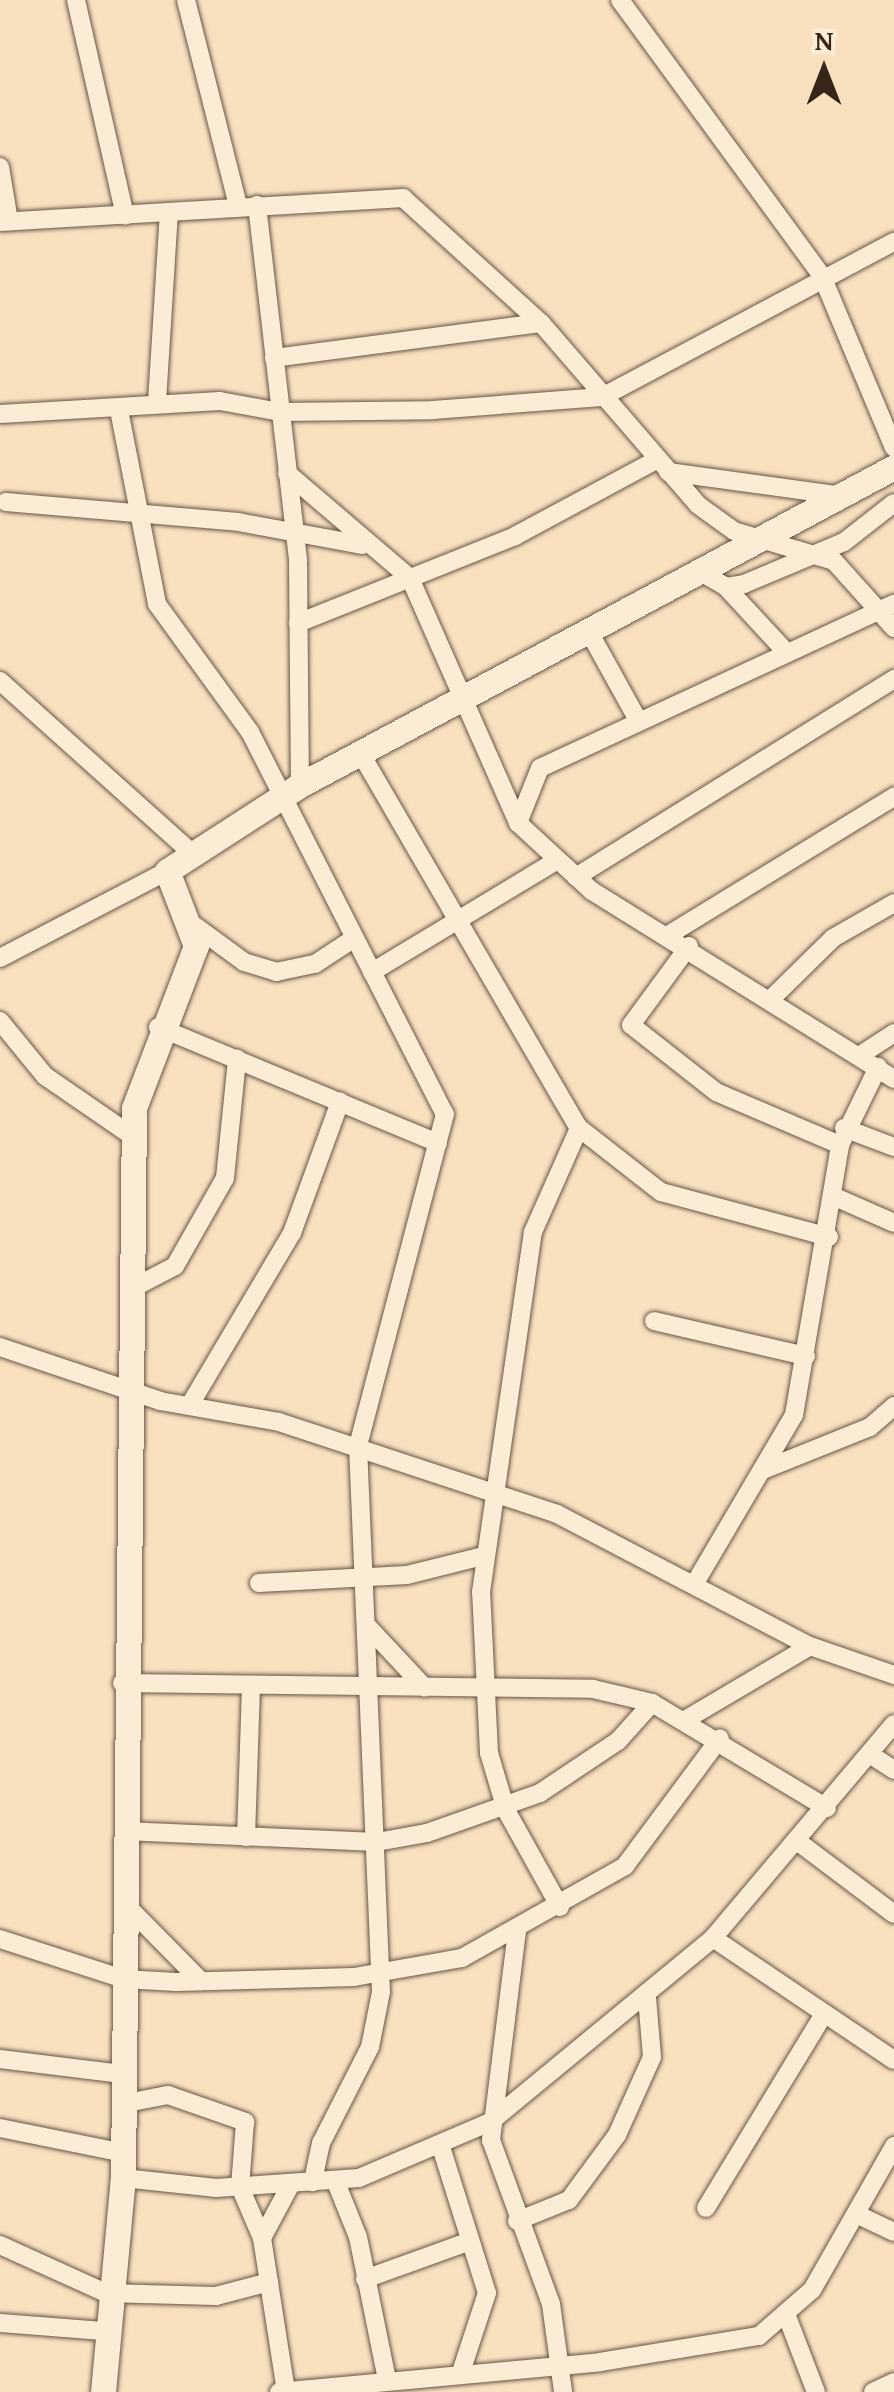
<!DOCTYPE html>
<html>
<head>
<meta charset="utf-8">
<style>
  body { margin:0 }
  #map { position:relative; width:894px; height:2392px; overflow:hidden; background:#f9e1c0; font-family:"Gentium Book Plus",serif }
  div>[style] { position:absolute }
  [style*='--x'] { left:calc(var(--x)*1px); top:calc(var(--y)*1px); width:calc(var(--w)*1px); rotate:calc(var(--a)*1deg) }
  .roads { filter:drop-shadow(0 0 2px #685544) drop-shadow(0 0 2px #685544) }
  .street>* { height:18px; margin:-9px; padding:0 9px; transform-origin:9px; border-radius:9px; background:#fbecd6 }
  .secondary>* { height:25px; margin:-12.5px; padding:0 12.5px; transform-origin:12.5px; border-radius:12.5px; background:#fbecd6 }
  span { translate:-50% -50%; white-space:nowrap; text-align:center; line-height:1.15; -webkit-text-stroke:8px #fbecd6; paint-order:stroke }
  .north { position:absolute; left:774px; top:20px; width:100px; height:100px; -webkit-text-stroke:8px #fbecd6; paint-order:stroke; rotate:0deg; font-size:28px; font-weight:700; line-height:40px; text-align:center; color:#38261a }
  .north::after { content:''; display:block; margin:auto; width:35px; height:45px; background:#38261a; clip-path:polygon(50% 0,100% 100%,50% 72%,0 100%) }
</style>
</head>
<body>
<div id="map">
  <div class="roads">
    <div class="street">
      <i style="--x:76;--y:0;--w:221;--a:77.2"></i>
      <i style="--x:186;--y:0;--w:212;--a:75.8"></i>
      <i style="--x:620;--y:0;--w:342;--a:53.8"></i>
      <i style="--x:822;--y:276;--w:186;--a:67.3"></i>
      <i style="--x:0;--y:167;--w:55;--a:80.5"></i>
      <i style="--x:257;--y:205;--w:359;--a:83.4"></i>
      <i style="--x:298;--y:562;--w:223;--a:89.5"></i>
      <i style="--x:0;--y:222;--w:404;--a:-3.4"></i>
      <i style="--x:403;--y:198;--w:186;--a:42.2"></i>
      <i style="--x:541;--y:323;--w:240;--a:49.2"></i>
      <i style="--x:698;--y:505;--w:44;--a:35.8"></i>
      <i style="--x:734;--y:531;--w:104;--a:16.7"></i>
      <i style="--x:834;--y:561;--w:90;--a:48.2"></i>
      <i style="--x:274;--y:358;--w:269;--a:-7.5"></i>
      <i style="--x:157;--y:402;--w:190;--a:-86.4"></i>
      <i style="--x:119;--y:410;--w:198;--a:78.9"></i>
      <i style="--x:157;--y:604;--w:158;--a:54"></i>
      <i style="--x:250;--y:732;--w:429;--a:63"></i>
      <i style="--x:445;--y:1114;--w:343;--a:104.7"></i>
      <i style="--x:358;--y:1446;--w:546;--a:87.59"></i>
      <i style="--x:381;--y:1992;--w:56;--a:101.3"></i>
      <i style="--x:370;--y:2047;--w:108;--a:117"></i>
      <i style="--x:321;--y:2143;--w:40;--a:102"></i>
      <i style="--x:0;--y:414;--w:220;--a:-3.4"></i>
      <i style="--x:220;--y:401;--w:61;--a:10.4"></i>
      <i style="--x:280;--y:412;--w:153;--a:-0.7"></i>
      <i style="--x:433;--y:410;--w:169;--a:-4.4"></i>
      <i style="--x:602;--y:397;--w:331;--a:-28"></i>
      <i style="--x:668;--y:472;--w:169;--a:7.8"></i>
      <i style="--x:287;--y:473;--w:162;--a:40.5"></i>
      <i style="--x:410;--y:578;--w:268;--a:66.2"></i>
      <i style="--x:518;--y:823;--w:100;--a:42.6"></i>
      <i style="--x:592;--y:891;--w:356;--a:31.9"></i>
      <i style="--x:6;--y:502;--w:233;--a:4.9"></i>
      <i style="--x:238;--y:522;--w:126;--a:10.5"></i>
      <i style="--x:697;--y:570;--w:34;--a:30"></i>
      <i style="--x:726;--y:587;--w:18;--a:-9"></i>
      <i style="--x:744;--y:584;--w:108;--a:-22.8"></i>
      <i style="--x:844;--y:542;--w:63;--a:-38"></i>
      <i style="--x:726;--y:587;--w:87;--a:47.3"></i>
      <i style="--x:298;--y:623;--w:234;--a:-21.8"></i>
      <i style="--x:515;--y:536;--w:158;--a:-28.3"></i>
      <i style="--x:588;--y:630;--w:105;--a:61"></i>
      <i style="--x:0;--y:681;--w:261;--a:41.9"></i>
      <i style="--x:361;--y:754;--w:433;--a:59.8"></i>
      <i style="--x:579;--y:1128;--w:104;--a:38"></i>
      <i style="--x:661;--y:1192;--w:174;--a:15"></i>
      <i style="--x:518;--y:823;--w:59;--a:-68.2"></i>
      <i style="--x:540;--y:768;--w:390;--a:-24.9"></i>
      <i style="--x:576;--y:877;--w:375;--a:-31.9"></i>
      <i style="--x:195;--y:926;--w:61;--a:36.3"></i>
      <i style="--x:244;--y:962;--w:34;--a:17"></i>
      <i style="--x:276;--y:972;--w:40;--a:-12"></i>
      <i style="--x:315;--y:964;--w:45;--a:-33.3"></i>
      <i style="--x:670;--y:934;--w:263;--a:-31.5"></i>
      <i style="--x:689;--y:946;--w:98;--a:126.3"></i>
      <i style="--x:631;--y:1025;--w:108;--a:38.2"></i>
      <i style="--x:716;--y:1092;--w:135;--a:23.1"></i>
      <i style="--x:0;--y:958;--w:188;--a:-27.5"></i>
      <i style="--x:372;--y:972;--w:215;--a:-31.1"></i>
      <i style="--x:772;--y:998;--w:86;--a:-44.5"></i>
      <i style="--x:833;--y:938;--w:70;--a:-29.8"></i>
      <i style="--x:0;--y:1021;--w:71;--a:50.7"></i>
      <i style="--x:45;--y:1076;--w:106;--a:34.6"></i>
      <i style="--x:158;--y:1027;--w:303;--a:22.5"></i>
      <i style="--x:862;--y:1054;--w:38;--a:-33"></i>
      <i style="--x:844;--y:1128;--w:53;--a:20.8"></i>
      <i style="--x:835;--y:1197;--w:64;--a:23.8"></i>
      <i style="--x:129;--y:1290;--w:52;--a:-27.6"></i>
      <i style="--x:175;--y:1266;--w:101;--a:-60.4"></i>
      <i style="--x:225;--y:1178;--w:120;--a:-84.2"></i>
      <i style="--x:654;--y:1321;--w:156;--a:13"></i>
      <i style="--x:0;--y:1347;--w:169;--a:18.6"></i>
      <i style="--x:160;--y:1401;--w:121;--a:10"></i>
      <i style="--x:279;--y:1422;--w:293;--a:18.3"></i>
      <i style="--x:557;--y:1514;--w:285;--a:27.6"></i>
      <i style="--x:810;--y:1646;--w:89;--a:19"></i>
      <i style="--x:191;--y:1403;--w:198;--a:-59.3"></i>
      <i style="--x:292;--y:1233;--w:140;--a:-69.9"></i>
      <i style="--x:763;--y:1470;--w:115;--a:-21.9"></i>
      <i style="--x:870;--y:1427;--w:32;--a:-41"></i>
      <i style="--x:259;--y:1583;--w:148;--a:-3.1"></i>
      <i style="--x:407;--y:1575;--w:78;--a:-14"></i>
      <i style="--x:695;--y:1583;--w:195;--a:-59.5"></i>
      <i style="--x:794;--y:1415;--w:274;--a:-80.3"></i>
      <i style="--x:840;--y:1145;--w:87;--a:-64"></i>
      <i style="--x:368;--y:1627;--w:83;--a:46.9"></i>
      <i style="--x:122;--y:1683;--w:471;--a:0.7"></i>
      <i style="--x:593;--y:1689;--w:61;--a:13.3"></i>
      <i style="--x:652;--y:1703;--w:204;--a:31"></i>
      <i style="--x:685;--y:1720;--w:145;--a:-30.6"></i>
      <i style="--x:874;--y:1757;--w:24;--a:33"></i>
      <i style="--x:124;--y:1831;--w:253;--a:2.5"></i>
      <i style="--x:377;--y:1842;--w:51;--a:-10.2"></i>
      <i style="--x:427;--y:1833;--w:120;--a:-19.5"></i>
      <i style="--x:540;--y:1793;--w:94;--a:-33.7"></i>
      <i style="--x:618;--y:1741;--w:51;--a:-48.2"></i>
      <i style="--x:246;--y:1837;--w:151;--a:-88.1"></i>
      <i style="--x:801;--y:1844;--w:116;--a:37"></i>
      <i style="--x:124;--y:1903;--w:110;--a:45.4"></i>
      <i style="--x:560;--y:1907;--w:111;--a:-119.1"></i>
      <i style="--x:506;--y:1810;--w:59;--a:-106.6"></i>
      <i style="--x:489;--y:1753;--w:161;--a:-92.8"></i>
      <i style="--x:481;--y:1592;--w:364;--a:-81.8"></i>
      <i style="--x:533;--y:1232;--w:114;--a:-66.1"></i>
      <i style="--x:517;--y:1931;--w:211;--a:97.1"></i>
      <i style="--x:491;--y:2140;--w:175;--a:69.9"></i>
      <i style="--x:551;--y:2304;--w:89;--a:82.2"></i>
      <i style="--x:713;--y:1938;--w:218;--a:34"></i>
      <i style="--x:0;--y:1939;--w:130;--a:17.9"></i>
      <i style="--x:124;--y:1979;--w:52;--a:3.3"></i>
      <i style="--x:176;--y:1982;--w:178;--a:-1.6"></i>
      <i style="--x:354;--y:1977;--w:110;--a:-10"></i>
      <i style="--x:462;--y:1958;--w:187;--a:-29.4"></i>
      <i style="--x:625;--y:1866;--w:159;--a:-53.4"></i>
      <i style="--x:0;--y:2059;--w:123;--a:7"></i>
      <i style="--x:122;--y:2104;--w:47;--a:-11.1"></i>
      <i style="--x:168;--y:2095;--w:82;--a:19.3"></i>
      <i style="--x:245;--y:2122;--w:65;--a:94.4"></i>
      <i style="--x:240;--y:2187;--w:56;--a:66.7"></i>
      <i style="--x:262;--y:2238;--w:156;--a:81.1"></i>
      <i style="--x:0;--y:2128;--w:126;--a:11.4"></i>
      <i style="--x:441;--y:2147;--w:153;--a:72.5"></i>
      <i style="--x:487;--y:2293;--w:80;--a:108.2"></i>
      <i style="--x:123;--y:2178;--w:94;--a:6.1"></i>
      <i style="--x:216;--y:2188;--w:143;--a:-4"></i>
      <i style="--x:359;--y:2178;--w:142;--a:-23.1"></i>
      <i style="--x:490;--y:2122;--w:289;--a:-39.5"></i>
      <i style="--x:713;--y:1938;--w:280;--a:-49.8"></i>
      <i style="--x:335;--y:2180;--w:61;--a:68"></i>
      <i style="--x:358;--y:2237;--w:141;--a:78.5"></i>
      <i style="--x:706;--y:2208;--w:223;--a:-58.7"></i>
      <i style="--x:856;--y:2214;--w:42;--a:25.3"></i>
      <i style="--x:517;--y:2221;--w:56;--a:-22"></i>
      <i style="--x:569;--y:2200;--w:81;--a:-53.6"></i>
      <i style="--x:617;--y:2135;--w:85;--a:-65.8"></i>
      <i style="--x:652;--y:2057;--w:60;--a:-94.8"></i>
      <i style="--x:262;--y:2238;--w:61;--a:-61.8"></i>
      <i style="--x:0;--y:2245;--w:116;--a:24.4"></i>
      <i style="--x:106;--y:2293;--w:110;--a:1.6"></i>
      <i style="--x:216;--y:2296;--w:55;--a:-14.8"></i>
      <i style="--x:365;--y:2279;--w:109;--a:-19.8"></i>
      <i style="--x:786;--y:2314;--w:84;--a:69"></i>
      <i style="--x:0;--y:2323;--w:104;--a:4.4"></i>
      <i style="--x:279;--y:2392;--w:322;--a:-5.3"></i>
      <i style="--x:600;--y:2362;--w:161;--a:-9.3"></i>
      <i style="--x:759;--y:2336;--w:70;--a:-41"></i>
      <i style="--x:812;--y:2290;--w:166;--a:-60.3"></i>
      <i style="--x:873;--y:2392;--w:23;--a:-25"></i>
    </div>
    <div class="secondary">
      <i style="--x:103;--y:2392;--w:215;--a:-84.7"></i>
      <i style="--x:123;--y:2178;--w:1070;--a:-89.41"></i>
      <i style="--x:134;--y:1108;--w:173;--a:-69.1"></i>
      <i style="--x:196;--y:946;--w:80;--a:-111.1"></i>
      <i style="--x:167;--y:871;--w:158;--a:-32.9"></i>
      <i style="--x:300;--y:785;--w:674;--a:-28.16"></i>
    </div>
  </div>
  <div class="north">N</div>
</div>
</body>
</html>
